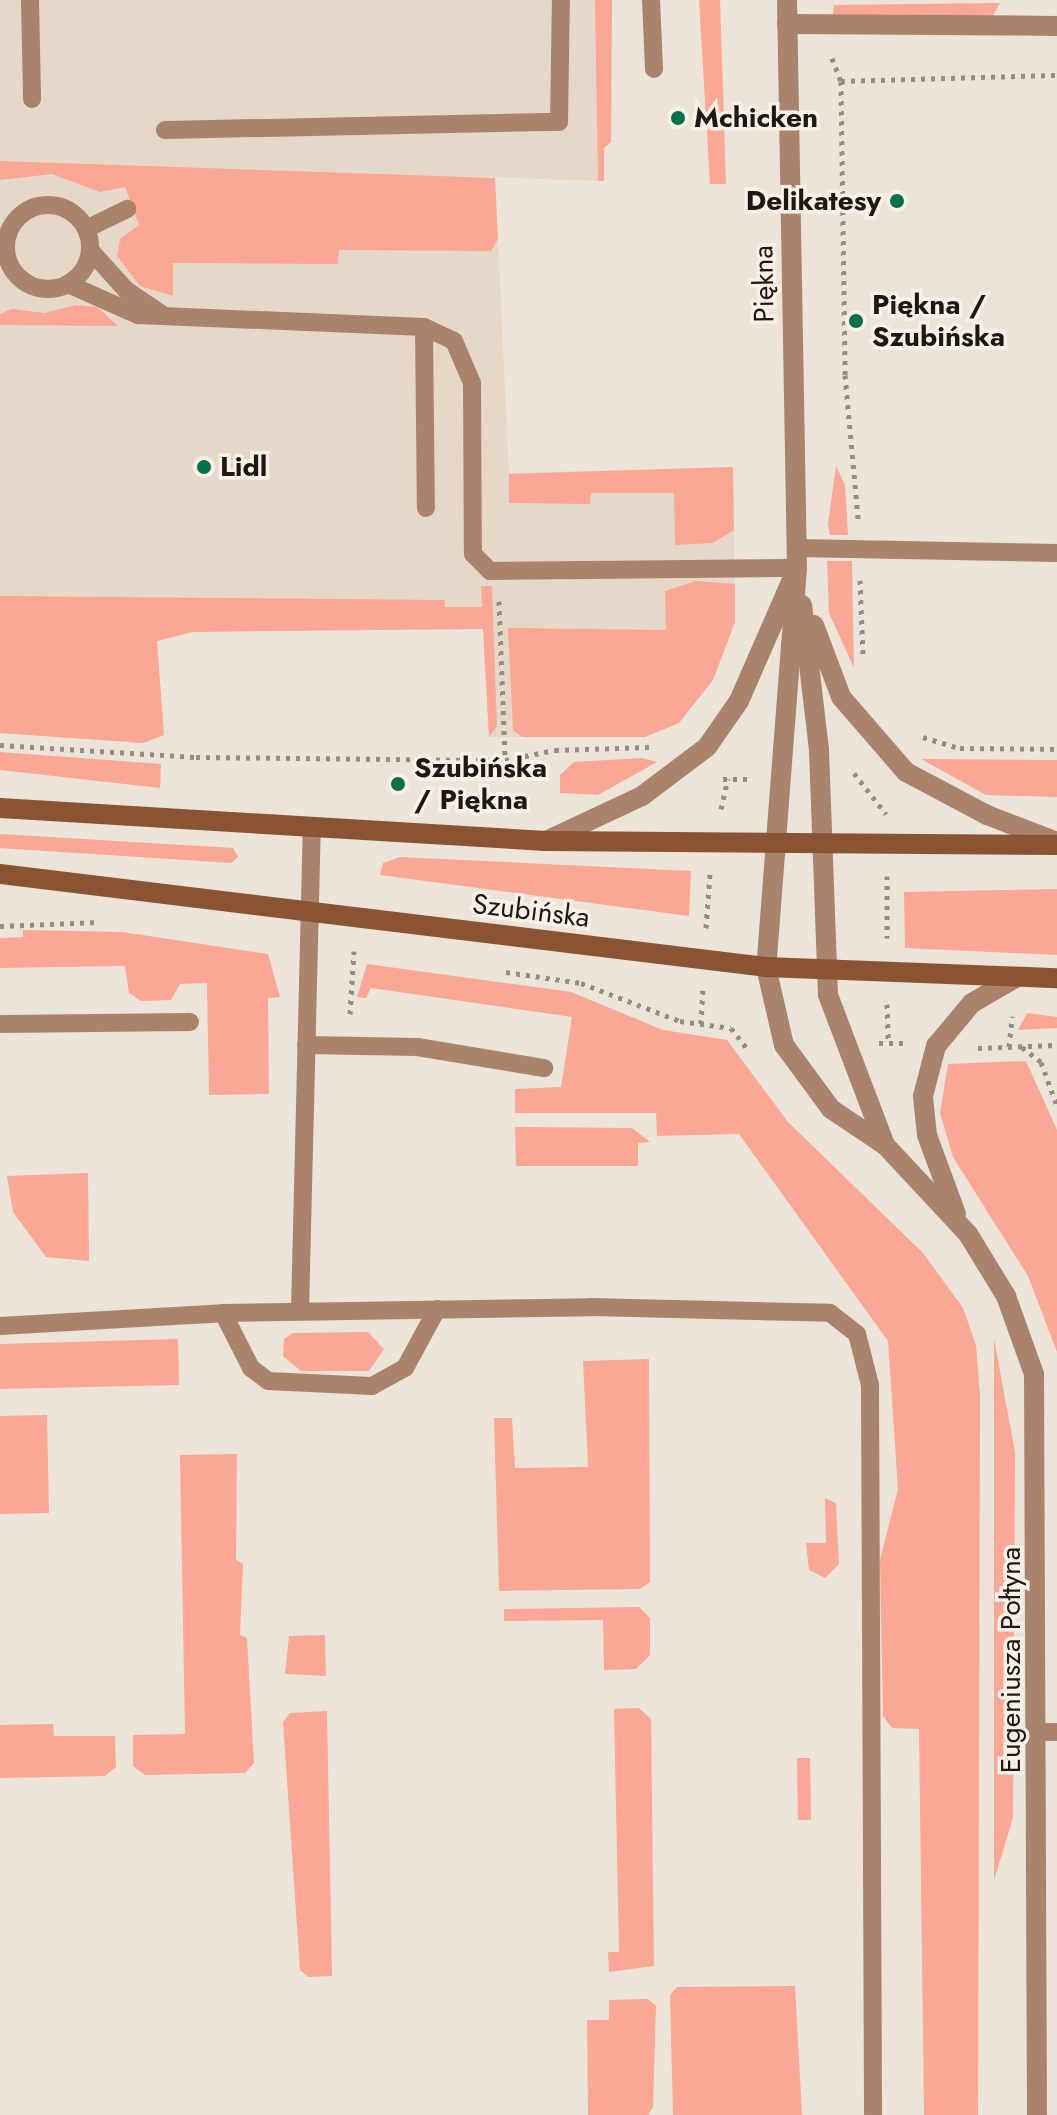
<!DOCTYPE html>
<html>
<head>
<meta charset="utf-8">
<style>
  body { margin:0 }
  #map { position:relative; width:1057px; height:2115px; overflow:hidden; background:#ece3d9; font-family:Jost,sans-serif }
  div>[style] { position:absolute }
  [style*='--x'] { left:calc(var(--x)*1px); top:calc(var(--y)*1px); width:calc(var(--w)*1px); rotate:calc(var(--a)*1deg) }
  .built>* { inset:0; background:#e6d8c8 }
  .green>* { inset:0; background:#faa795 }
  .path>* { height:5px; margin-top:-2.5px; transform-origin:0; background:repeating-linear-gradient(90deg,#948d86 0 4px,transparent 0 10px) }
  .service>* { height:18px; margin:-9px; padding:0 9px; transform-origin:9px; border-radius:9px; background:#aa836d }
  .service>.ring { margin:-9px; padding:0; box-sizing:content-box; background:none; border:18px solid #aa836d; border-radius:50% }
  .minor>* { height:20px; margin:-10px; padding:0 10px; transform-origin:10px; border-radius:10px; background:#aa836d }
  .tertiary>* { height:20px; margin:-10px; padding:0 10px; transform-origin:10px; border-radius:10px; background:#aa836d }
  .secondary>* { height:20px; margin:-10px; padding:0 10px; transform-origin:10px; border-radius:10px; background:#8a5333 }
  .dots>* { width:22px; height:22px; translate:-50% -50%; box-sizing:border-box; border:4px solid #faf0e7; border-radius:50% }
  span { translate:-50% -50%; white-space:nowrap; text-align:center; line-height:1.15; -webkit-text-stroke:7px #faf0e7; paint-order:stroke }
  .poi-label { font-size:28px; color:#1c1815; font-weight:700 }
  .left { translate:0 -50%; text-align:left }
  .right { translate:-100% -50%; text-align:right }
  .street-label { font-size:28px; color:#1c1815 }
</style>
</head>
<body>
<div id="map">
  <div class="built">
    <i style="clip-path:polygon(0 0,596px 0,598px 181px,459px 176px,495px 178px,509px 473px,733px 467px,735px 622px,713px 680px,679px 723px,645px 737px,489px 737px,483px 629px,318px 628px,192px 632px,157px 641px,160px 688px,143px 743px,0 733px)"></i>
  </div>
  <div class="green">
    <i style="clip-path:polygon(595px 0,612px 0,611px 142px,604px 148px,604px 181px,598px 181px)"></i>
    <i style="clip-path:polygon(699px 0,720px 0,726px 184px,710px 184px)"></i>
    <i style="clip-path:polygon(1000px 3px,992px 17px,833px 18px,834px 5px)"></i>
    <i style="clip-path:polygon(0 161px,495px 178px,498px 239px,491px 251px,339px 250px,338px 264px,173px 263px,173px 296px,140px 286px,117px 256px,120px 239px,139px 225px,125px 187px,100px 192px,52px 174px,0 180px)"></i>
    <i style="clip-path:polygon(76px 305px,97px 307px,118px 326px,0 325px,0 314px,12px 309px,44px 313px)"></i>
    <i style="clip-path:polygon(836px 466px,845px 485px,848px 535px,830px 535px,828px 524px)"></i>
    <i style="clip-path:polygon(733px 467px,734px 530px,713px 543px,675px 545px,674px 493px,591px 493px,590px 504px,509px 503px,509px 474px)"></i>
    <i style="clip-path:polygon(827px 561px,852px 561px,854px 668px,829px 613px)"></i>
    <i style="clip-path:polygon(696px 581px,735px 584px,735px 622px,713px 680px,679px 723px,645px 737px,522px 737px,513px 730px,508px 628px,666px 630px,665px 591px)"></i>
    <i style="clip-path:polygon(481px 586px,492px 586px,497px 726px,489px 737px,483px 629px,192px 632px,157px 641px,164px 735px,143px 743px,0 733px,0 596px,445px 600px,445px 607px,482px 607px)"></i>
    <i style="clip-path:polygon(0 752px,161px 764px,160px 788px,0 770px)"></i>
    <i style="clip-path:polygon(642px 758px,657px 762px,598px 795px,560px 793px,560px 775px,574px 762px)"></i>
    <i style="clip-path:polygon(921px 759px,1057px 760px,1057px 797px,986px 795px)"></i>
    <i style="clip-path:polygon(0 834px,233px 848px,238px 857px,231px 863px,0 848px)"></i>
    <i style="clip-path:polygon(400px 857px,691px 871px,689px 916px,380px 875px,383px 863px)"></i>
    <i style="clip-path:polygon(1057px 889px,1057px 955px,905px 948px,904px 892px)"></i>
    <i style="clip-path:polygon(23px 930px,122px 932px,268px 954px,280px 997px,268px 998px,269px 1094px,209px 1095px,207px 983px,180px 984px,171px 1000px,141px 1001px,129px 993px,125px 966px,0 968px,0 938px,23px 937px)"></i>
    <i style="clip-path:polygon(367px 964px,571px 992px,663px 1030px,727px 1040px,788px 1122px,923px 1253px,963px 1308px,976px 1345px,980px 1395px,978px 2115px,924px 2115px,919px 1729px,892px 1728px,883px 1716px,880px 1560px,898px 1489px,888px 1341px,739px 1134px,657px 1136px,656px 1113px,515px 1113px,515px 1089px,561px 1087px,572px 1017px,371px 988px,366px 998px,357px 997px)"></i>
    <i style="clip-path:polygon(1027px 1013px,1057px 1017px,1057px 1028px,1018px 1030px)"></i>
    <i style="clip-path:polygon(1026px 1061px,1057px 1130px,1057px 1352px,1028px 1276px,953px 1157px,940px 1113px,948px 1064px)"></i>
    <i style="clip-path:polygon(515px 1127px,632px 1128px,650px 1142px,638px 1143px,638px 1166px,516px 1166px)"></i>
    <i style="clip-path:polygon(88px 1173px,89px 1261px,46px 1257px,13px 1212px,7px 1176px)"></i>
    <i style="clip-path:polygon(368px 1332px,384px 1349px,369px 1371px,301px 1371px,283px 1356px,284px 1339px,293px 1333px)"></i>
    <i style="clip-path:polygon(178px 1339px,179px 1385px,0 1389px,0 1344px)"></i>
    <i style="clip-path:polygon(994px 1339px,1015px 1452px,1013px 1818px,994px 1880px)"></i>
    <i style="clip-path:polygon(649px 1359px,650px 1582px,640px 1589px,499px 1591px,494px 1418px,512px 1418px,515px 1468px,588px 1467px,583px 1361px)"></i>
    <i style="clip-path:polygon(47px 1415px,49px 1513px,0 1514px,0 1416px)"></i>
    <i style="clip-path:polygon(237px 1454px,236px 1560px,243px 1564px,240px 1635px,247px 1638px,254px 1763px,245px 1773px,145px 1775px,133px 1766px,133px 1735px,185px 1734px,180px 1455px)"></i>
    <i style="clip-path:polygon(825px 1498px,836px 1503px,839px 1564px,825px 1578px,809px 1570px,806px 1543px,826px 1543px)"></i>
    <i style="clip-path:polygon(639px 1607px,650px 1618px,650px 1655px,636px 1669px,604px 1670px,603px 1620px,504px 1621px,504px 1609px)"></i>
    <i style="clip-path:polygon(325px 1635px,326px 1676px,285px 1674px,289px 1636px)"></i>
    <i style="clip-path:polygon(639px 1708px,651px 1719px,654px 1966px,609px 1972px,608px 1952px,619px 1952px,614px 1709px)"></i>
    <i style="clip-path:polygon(327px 1711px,332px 1976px,308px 1977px,300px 1970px,283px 1722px,290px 1713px)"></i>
    <i style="clip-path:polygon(53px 1724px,54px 1736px,115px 1736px,116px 1767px,105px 1776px,0 1778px,0 1725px)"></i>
    <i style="clip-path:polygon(797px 1758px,810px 1758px,811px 1820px,798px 1820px)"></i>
    <i style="clip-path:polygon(795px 1986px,802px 2115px,673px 2115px,670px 1995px,677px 1987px)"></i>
    <i style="clip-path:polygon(648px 1999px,656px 2006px,653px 2107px,648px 2115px,588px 2115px,587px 2020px,609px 2020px,609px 2000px)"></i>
  </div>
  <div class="path">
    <i style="--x:832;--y:58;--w:25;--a:69"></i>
    <i style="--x:841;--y:81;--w:294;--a:89.2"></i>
    <i style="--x:845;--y:375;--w:144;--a:84.8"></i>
    <i style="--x:841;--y:81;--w:216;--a:-1.6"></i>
    <i style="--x:860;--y:580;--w:74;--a:87.7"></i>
    <i style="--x:499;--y:601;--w:159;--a:87.8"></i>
    <i style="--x:923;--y:737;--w:39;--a:17"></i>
    <i style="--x:960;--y:748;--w:97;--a:0.6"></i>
    <i style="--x:0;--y:745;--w:196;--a:3.5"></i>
    <i style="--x:196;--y:757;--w:309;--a:0.6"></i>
    <i style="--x:505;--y:760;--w:51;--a:-11.3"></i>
    <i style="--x:555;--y:750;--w:94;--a:-1.8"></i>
    <i style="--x:854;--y:773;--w:52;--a:52"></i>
    <i style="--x:723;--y:779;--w:26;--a:0"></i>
    <i style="--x:721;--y:809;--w:31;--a:-77"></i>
    <i style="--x:887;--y:876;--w:62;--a:90"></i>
    <i style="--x:0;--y:926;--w:99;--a:-2.3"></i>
    <i style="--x:706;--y:928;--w:54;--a:-85.8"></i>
    <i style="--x:506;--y:972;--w:76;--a:8.3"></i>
    <i style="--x:581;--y:983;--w:106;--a:21"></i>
    <i style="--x:680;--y:1021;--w:51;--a:7.8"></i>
    <i style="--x:731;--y:1028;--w:29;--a:52"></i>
    <i style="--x:887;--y:1004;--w:36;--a:88"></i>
    <i style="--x:350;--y:1014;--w:63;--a:-86.4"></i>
    <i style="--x:701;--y:1024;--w:34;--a:-87"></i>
    <i style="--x:879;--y:1043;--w:25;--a:0"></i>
    <i style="--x:1009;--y:1047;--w:31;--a:-84"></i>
    <i style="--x:1022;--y:1047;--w:24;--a:38"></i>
    <i style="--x:1041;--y:1062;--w:47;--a:70"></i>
    <i style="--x:978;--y:1048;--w:79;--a:-2.2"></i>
  </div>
  <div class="service">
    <i style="--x:30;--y:0;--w:99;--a:88.8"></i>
    <i style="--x:651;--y:0;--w:69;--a:87.5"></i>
    <i style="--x:165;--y:130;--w:394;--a:-1.2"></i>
    <i style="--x:559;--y:122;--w:122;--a:-89.1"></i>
    <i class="ring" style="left:6px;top:205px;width:66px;height:66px"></i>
    <i style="--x:86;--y:229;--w:46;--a:-26"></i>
    <i style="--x:90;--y:250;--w:54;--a:48"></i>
    <i style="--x:126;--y:290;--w:45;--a:34"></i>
    <i style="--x:68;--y:284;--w:77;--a:23.9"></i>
    <i style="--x:138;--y:315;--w:286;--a:2.4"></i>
    <i style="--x:424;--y:327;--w:33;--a:25"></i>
    <i style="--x:454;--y:341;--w:46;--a:66.8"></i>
    <i style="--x:472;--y:383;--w:171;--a:89.7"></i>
    <i style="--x:473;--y:554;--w:24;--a:45"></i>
    <i style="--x:490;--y:571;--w:307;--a:-0.6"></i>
    <i style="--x:424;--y:327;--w:181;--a:89.4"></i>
    <i style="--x:797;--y:548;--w:260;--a:1.1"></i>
    <i style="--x:0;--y:1024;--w:190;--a:-0.6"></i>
    <i style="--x:306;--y:1045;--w:111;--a:1"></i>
    <i style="--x:417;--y:1047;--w:129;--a:9.4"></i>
    <i style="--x:300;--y:1311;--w:482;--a:-88.6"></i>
    <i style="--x:223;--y:1313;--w:62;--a:63"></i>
    <i style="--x:251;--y:1368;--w:21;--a:37"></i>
    <i style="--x:268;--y:1381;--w:104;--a:2.8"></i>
    <i style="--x:372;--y:1386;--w:38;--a:-29"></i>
    <i style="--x:405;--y:1368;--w:67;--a:-61.5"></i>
    <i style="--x:0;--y:1326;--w:223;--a:-3.3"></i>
    <i style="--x:223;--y:1313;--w:369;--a:-0.9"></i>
    <i style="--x:592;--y:1307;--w:238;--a:1.4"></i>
    <i style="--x:830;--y:1313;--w:34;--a:38"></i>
    <i style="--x:857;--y:1334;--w:53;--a:75.7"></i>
    <i style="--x:870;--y:1385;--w:730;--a:89.76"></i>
    <i style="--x:1039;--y:1732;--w:18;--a:0"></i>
  </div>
  <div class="minor">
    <i style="--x:787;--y:24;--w:270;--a:0.4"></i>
  </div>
  <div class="tertiary">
    <i style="--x:787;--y:0;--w:568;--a:88.99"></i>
    <i style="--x:797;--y:568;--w:400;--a:94.4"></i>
    <i style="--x:766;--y:967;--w:80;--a:77"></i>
    <i style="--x:784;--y:1045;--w:79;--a:53.7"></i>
    <i style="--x:831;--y:1109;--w:65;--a:33.7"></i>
    <i style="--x:885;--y:1145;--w:122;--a:47"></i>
    <i style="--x:968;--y:1234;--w:73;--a:58.5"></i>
    <i style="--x:1006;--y:1296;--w:83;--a:70.3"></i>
    <i style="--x:1034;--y:1374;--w:741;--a:89.77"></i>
    <i style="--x:802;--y:605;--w:146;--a:83.3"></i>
    <i style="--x:819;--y:750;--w:245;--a:87.9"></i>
    <i style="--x:828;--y:995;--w:160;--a:69.2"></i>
    <i style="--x:814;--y:625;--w:77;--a:69.4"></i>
    <i style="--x:841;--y:697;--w:99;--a:49.1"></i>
    <i style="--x:906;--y:772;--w:92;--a:28"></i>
    <i style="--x:987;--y:815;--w:75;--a:21.1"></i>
    <i style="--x:546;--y:841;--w:106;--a:-25.1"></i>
    <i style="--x:642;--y:796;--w:81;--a:-37"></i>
    <i style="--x:707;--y:747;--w:56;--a:-55.2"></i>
    <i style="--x:739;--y:701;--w:130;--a:-66.4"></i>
    <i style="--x:956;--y:1214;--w:84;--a:-110.2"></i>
    <i style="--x:927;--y:1135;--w:39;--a:-96"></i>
    <i style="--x:923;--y:1096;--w:52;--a:-75.4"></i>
    <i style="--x:936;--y:1046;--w:56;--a:-50.1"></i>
    <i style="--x:972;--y:1003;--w:52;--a:-30"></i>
  </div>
  <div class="secondary">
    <i style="--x:0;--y:808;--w:547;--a:3.46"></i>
    <i style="--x:546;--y:841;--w:511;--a:0.45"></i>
    <i style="--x:0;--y:874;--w:772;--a:6.92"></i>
    <i style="--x:766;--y:967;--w:291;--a:2.2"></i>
  </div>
  <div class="dots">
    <i style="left:678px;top:118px;background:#04734c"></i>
    <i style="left:897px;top:201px;background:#04734c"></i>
    <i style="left:856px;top:321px;background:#04734c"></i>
    <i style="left:204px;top:467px;background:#04734c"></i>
    <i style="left:398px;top:784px;background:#04734c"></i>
  </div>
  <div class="poi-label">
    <span class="left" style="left:694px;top:118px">Mchicken</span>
    <span class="right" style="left:881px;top:201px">Delikatesy</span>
    <span class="left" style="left:872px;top:321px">Piękna /<br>Szubińska</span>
    <span class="left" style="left:220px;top:467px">Lidl</span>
    <span class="left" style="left:414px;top:784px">Szubińska<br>/ Piękna</span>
  </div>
  <div class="street-label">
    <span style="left:764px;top:284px;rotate:-91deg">Piękna</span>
    <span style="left:531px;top:911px;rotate:7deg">Szubińska</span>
    <span style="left:1011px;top:1660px;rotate:-90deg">Eugeniusza Połtyna</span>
  </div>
</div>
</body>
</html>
